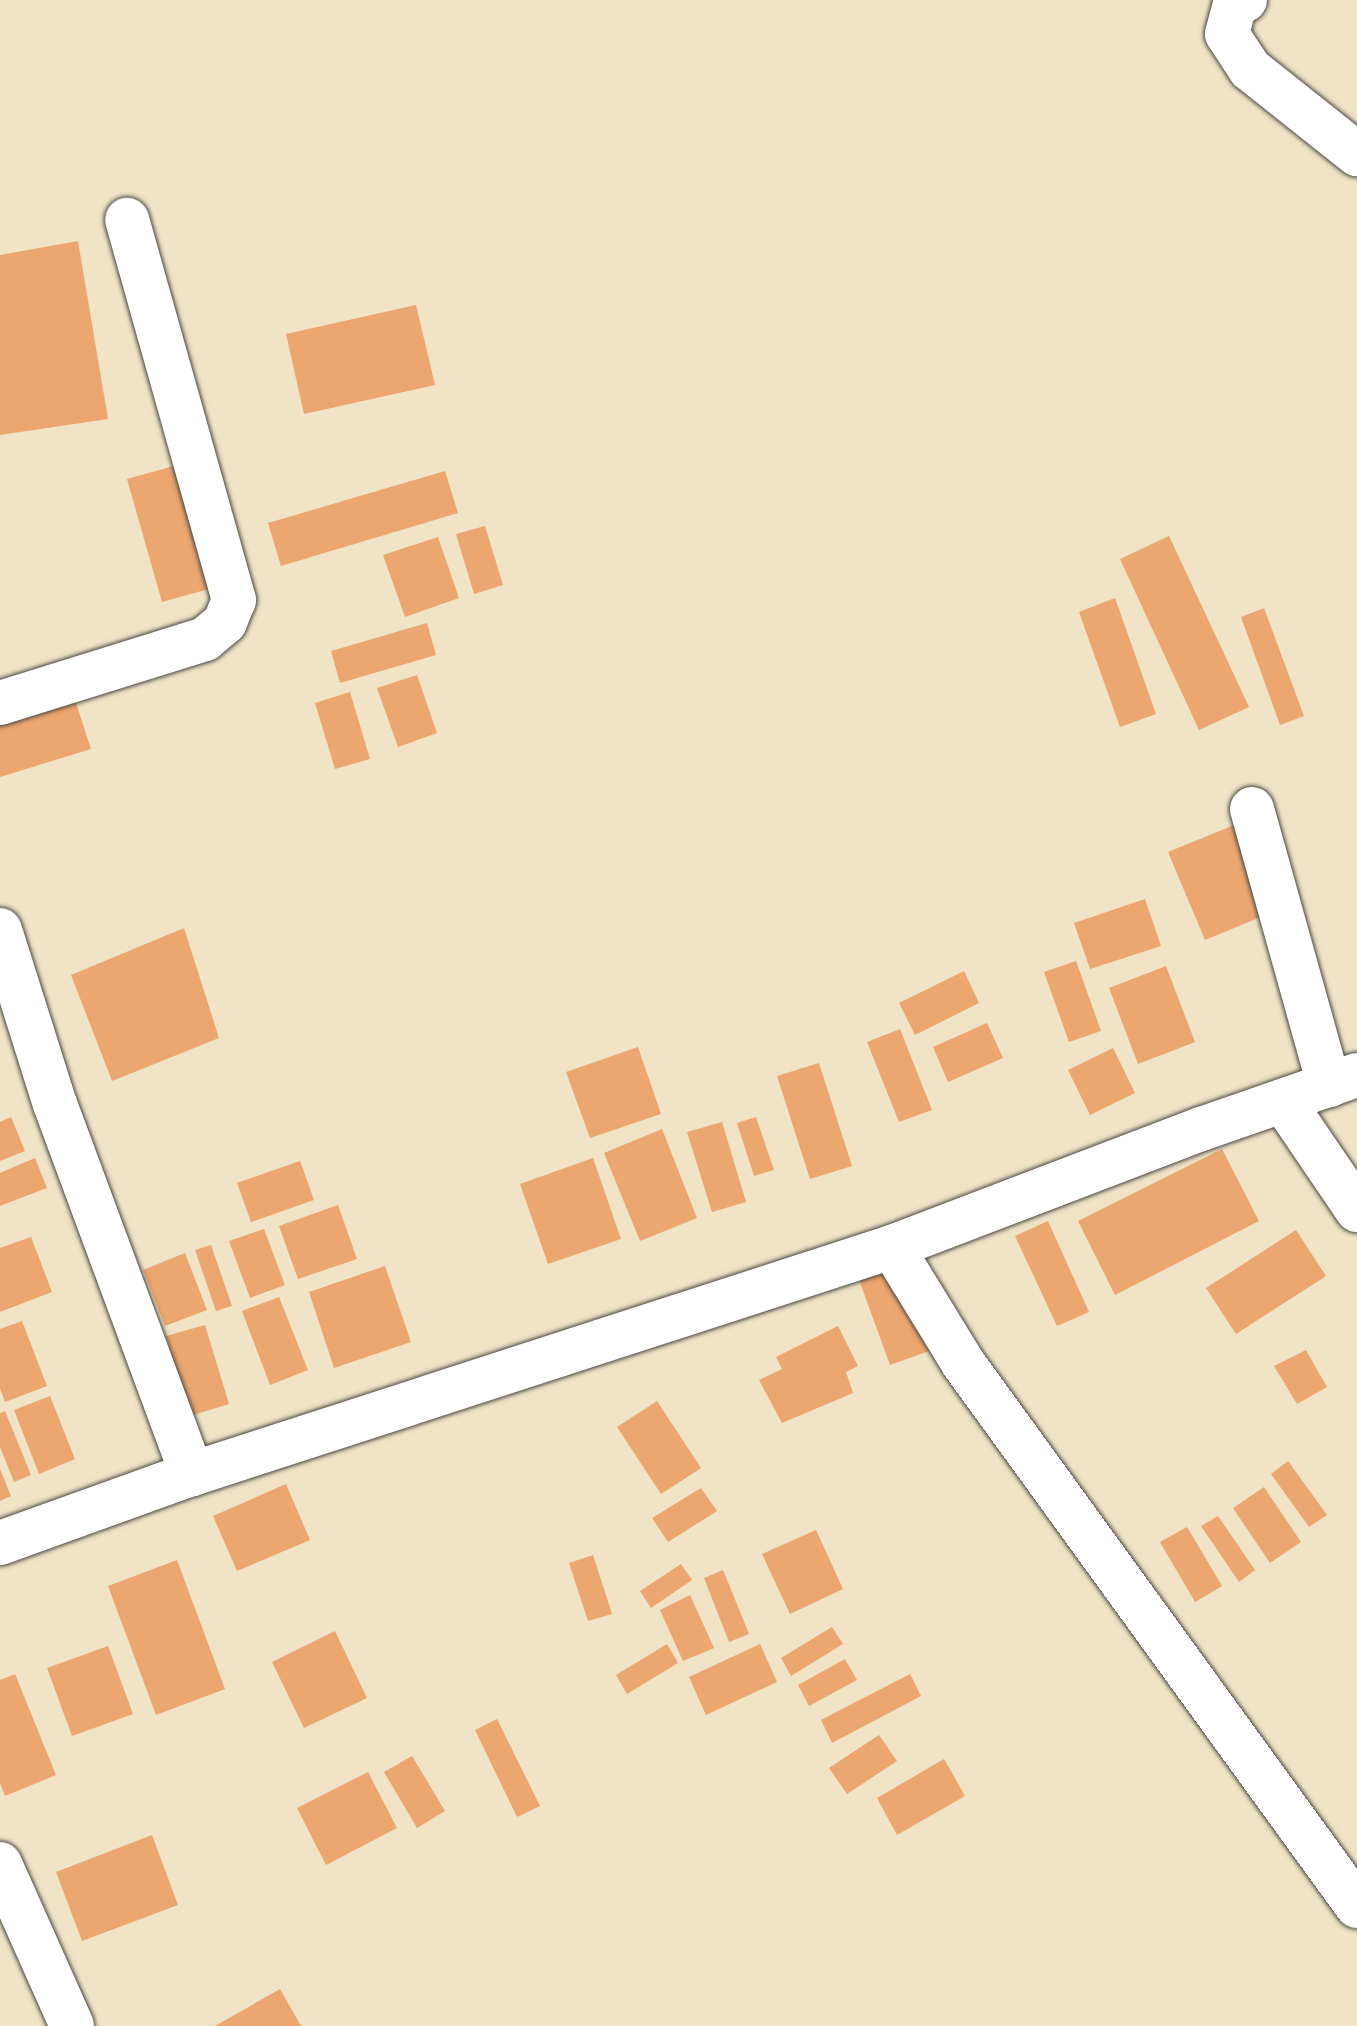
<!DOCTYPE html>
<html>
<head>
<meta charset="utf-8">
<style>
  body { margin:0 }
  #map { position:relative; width:1357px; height:2026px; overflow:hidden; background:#f0e3c6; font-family:Dekko,sans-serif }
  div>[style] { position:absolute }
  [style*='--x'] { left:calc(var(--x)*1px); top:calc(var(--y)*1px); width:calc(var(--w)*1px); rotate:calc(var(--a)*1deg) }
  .building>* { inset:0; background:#eca66f }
  .roads { filter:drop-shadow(0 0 2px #494742) drop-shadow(0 0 2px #494742) }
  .minor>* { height:44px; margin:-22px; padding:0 22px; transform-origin:22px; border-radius:22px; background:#fff }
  span { translate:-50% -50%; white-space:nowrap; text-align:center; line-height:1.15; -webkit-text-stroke:7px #fff; paint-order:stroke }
</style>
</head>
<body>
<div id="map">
  <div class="building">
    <i style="clip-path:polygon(78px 241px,108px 419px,0 435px,0 255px)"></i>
    <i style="clip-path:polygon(416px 305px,435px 385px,304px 414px,286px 334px)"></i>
    <i style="clip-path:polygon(181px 464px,216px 587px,162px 602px,127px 479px)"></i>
    <i style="clip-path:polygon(445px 471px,458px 513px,281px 566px,268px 523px)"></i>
    <i style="clip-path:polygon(485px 526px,503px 585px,474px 594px,456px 534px)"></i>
    <i style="clip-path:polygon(1169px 536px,1249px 707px,1199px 730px,1120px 559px)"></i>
    <i style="clip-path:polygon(438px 537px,459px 598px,405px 617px,383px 555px)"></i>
    <i style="clip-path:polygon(1115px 598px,1156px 714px,1120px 727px,1079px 612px)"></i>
    <i style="clip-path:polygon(1264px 608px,1304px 716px,1280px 725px,1241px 617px)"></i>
    <i style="clip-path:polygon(427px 623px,436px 655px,340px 683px,331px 651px)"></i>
    <i style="clip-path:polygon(417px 675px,437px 733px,398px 747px,377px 688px)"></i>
    <i style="clip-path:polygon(350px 692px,370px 759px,335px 769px,315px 703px)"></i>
    <i style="clip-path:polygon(74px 697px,91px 749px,0 777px,0 720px)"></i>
    <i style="clip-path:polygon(1244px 821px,1280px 909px,1205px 940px,1168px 852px)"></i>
    <i style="clip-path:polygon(1145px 899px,1161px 946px,1090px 969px,1074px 923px)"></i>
    <i style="clip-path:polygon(184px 928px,219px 1038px,112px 1081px,71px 975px)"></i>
    <i style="clip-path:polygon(1076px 961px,1101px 1031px,1069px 1042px,1044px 972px)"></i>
    <i style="clip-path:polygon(1166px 966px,1195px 1042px,1138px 1064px,1109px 988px)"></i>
    <i style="clip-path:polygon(964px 971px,979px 1003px,915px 1035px,899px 1003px)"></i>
    <i style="clip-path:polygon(987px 1023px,1003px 1058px,948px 1082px,933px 1047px)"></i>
    <i style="clip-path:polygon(900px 1029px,932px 1110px,899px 1122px,867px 1042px)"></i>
    <i style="clip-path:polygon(638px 1047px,661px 1114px,590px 1138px,566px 1072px)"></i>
    <i style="clip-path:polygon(1113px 1048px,1135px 1093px,1090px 1115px,1068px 1070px)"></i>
    <i style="clip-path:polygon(819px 1063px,852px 1166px,810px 1179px,777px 1076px)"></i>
    <i style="clip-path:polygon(11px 1117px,25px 1151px,0 1161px,0 1122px)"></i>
    <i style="clip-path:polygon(756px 1117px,774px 1170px,754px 1176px,737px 1123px)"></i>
    <i style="clip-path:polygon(722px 1122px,746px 1202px,712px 1212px,687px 1132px)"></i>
    <i style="clip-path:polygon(662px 1129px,697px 1218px,640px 1241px,604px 1153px)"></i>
    <i style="clip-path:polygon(1222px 1149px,1259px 1221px,1115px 1295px,1078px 1221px)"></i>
    <i style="clip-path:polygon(35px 1158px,47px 1188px,0 1206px,0 1173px)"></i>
    <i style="clip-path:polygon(593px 1158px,621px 1239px,548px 1264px,520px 1184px)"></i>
    <i style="clip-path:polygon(300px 1161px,314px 1200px,251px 1222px,237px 1183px)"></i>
    <i style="clip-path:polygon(338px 1205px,357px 1259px,298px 1279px,279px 1226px)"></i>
    <i style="clip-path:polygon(1048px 1221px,1089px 1312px,1057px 1326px,1015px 1236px)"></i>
    <i style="clip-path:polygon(264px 1229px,285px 1285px,250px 1298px,229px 1241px)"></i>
    <i style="clip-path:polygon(1296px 1230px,1326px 1276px,1236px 1334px,1206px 1288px)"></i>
    <i style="clip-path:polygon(31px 1237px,52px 1292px,0 1312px,0 1248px)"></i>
    <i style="clip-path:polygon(211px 1245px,232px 1306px,216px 1311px,195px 1250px)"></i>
    <i style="clip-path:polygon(185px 1253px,207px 1310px,165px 1326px,143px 1270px)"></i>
    <i style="clip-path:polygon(917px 1256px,949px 1344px,890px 1365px,858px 1277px)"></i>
    <i style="clip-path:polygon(385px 1266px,411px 1342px,334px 1368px,309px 1292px)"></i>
    <i style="clip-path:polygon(279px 1297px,308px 1370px,270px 1385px,242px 1311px)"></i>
    <i style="clip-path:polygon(22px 1321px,47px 1386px,5px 1402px,0 1388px,0 1329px)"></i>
    <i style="clip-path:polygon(205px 1325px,229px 1404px,190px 1416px,166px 1336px)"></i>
    <i style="clip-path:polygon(838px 1326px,858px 1366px,846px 1372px,853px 1393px,782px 1423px,759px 1380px,782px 1369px,776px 1357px)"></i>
    <i style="clip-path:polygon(1306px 1350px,1327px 1387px,1297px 1404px,1274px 1366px)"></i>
    <i style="clip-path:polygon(50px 1396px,75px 1459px,39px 1474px,14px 1410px)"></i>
    <i style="clip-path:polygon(657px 1401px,701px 1468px,661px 1494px,617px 1427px)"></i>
    <i style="clip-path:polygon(5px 1411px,31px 1475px,14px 1482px,0 1447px,0 1413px)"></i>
    <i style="clip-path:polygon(1288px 1461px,1327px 1515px,1309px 1527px,1271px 1474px)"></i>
    <i style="clip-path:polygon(0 1469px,11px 1496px,0 1501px)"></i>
    <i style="clip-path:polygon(286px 1484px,310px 1540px,237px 1571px,213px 1516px)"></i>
    <i style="clip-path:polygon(1264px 1487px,1301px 1542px,1270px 1563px,1233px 1508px)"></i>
    <i style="clip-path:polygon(701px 1488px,717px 1511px,668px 1542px,652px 1518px)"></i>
    <i style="clip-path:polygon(1218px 1516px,1255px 1570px,1239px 1582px,1201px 1526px)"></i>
    <i style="clip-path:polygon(1187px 1527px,1222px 1586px,1195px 1602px,1160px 1542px)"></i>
    <i style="clip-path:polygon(816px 1530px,843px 1589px,790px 1614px,762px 1554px)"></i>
    <i style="clip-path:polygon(593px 1555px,612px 1614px,588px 1621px,569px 1563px)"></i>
    <i style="clip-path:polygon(177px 1560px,225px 1689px,156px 1715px,108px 1586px)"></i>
    <i style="clip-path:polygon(681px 1564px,692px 1580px,651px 1608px,640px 1591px)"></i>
    <i style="clip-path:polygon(723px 1570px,749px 1634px,729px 1642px,704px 1578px)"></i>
    <i style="clip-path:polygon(690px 1595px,714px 1648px,683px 1661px,660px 1610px)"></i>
    <i style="clip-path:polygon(832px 1627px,843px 1644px,791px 1676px,781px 1658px)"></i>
    <i style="clip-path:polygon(335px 1631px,367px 1698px,304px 1728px,272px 1662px)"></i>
    <i style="clip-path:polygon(667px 1644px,678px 1663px,627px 1694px,616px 1675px)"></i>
    <i style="clip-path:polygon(760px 1644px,777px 1682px,706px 1715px,689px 1677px)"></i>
    <i style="clip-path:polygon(108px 1646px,133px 1714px,72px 1736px,47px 1668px)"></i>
    <i style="clip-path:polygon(845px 1659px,857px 1680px,809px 1706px,798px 1685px)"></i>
    <i style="clip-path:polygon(15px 1674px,56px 1775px,5px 1796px,0 1783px,0 1680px)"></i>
    <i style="clip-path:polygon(910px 1674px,921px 1696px,832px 1743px,821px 1720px)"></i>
    <i style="clip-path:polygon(497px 1719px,540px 1806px,517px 1817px,475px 1730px)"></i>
    <i style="clip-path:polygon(879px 1735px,897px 1761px,847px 1794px,829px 1768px)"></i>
    <i style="clip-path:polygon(412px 1756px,445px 1811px,417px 1828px,384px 1772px)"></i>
    <i style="clip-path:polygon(944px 1759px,965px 1796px,897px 1835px,877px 1798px)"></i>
    <i style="clip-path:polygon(368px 1772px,397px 1828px,326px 1865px,297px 1808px)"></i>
    <i style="clip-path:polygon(152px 1835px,178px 1905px,82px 1941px,56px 1872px)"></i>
    <i style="clip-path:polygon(280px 1989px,301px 2026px,215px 2026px)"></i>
  </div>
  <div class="roads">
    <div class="minor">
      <i style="--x:1245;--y:0;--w:11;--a:158"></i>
      <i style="--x:1235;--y:4;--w:31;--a:105"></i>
      <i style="--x:1227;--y:34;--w:42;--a:56.7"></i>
      <i style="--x:1250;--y:69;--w:137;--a:38.5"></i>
      <i style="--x:0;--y:703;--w:215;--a:-17.3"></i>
      <i style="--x:205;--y:639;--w:26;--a:-40"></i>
      <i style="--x:225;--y:622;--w:24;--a:-68"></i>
      <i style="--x:234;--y:600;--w:395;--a:-105.7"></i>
      <i style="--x:1252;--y:809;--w:287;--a:74.4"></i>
      <i style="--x:0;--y:930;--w:182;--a:72.5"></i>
      <i style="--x:55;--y:1104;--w:395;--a:69.7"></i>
      <i style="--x:1283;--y:1101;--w:132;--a:55.8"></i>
      <i style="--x:892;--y:1247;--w:136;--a:58.5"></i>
      <i style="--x:963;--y:1363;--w:671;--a:54.04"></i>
      <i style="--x:0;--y:1543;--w:204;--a:-19.8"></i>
      <i style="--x:192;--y:1474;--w:736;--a:-17.97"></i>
      <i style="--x:892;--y:1247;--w:331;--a:-20.9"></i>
      <i style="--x:1201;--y:1129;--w:165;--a:-19.1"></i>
      <i style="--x:0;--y:1864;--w:177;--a:66"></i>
    </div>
  </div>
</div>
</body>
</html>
